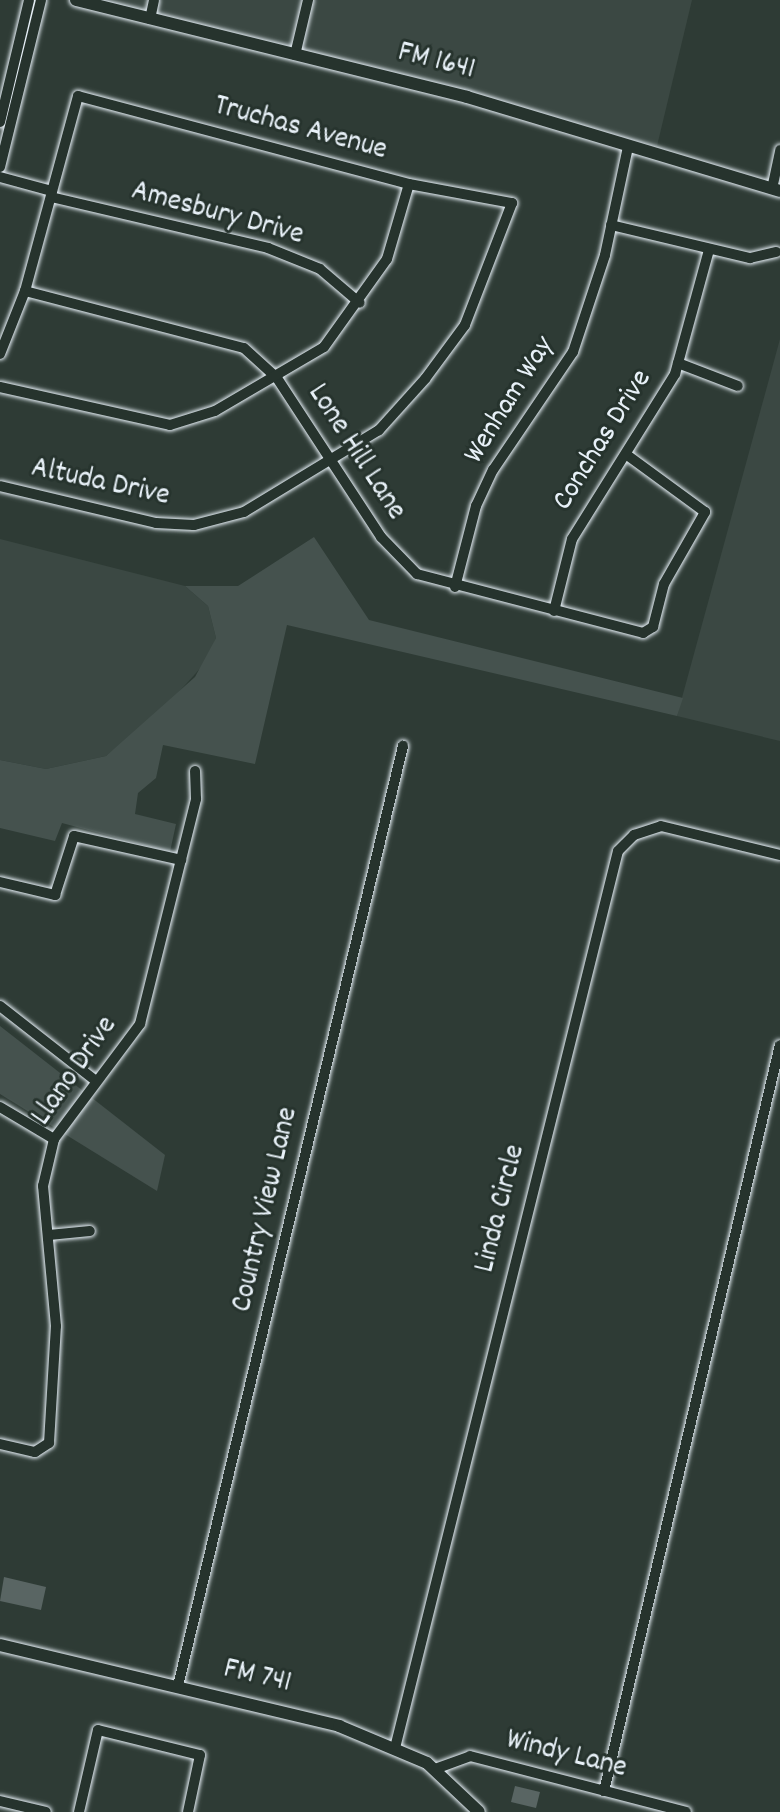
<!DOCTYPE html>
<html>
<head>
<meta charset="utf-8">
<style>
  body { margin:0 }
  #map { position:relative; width:780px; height:1812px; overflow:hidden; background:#2e3b35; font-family:Dekko,sans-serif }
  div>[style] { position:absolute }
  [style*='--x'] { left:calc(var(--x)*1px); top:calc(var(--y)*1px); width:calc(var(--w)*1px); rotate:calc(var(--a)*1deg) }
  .built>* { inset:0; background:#3b4843 }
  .green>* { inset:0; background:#45524e }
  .building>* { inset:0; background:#596563 }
  .roads { filter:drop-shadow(0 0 2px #e8f1f8) drop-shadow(0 0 2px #e8f1f8) }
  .minor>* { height:10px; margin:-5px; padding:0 5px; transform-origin:5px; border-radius:5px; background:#26332d }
  .major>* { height:12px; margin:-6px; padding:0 6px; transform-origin:6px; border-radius:6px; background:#26332d }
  span { translate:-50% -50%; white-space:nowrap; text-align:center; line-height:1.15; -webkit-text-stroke:6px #26332d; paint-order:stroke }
  .street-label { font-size:30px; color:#e8f1f8 }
</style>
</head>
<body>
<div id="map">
  <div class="built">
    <i style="clip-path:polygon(68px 0,692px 0,657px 146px)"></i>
    <i style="clip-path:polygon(780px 339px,780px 741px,677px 716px)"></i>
    <i style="clip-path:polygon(0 539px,185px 586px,208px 606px,216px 638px,205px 663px,158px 715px,106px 756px,46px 769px,0 760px)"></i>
  </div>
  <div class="green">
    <i style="clip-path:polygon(314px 537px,369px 620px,683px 698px,677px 716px,287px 625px,255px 764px,163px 745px,156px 778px,138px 793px,135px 814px,176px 824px,170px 852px,62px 823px,55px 841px,0 828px,0 760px,46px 769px,106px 756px,195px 677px,216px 638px,208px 606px,185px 586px,238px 586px)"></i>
    <i style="clip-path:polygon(0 1026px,165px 1155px,157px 1191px,0 1094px)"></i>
  </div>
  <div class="building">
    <i style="clip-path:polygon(4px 1577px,46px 1587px,41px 1610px,0 1601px)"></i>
    <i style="clip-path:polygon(515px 1786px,540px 1792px,536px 1808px,511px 1802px)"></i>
  </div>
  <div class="roads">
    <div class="minor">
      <i style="--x:150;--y:19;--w:19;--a:-78"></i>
      <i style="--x:295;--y:55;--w:57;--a:-76.7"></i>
      <i style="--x:0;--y:122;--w:125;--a:-76.6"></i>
      <i style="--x:0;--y:167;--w:172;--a:-76.2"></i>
      <i style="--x:0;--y:177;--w:54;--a:15.1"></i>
      <i style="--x:772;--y:189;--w:40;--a:-78"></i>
      <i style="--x:51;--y:197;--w:223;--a:13.2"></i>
      <i style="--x:268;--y:248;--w:56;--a:22"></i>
      <i style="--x:320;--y:269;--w:52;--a:40.4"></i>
      <i style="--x:611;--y:225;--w:143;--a:13.4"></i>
      <i style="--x:750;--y:258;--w:27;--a:-13"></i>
      <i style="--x:25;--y:291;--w:226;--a:14.6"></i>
      <i style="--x:244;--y:348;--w:45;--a:42.3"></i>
      <i style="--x:277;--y:378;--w:190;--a:56.8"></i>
      <i style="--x:381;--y:537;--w:52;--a:45.8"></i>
      <i style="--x:417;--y:574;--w:234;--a:14.6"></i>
      <i style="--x:643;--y:633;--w:12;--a:-31"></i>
      <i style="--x:653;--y:627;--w:44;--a:-75.7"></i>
      <i style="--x:664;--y:584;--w:83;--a:-60.3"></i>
      <i style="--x:705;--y:512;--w:97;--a:-143.8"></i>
      <i style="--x:0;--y:354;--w:68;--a:-68.4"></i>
      <i style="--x:25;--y:291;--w:202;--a:-74.8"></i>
      <i style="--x:78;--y:96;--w:342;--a:14.9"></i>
      <i style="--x:409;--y:184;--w:105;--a:10.5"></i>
      <i style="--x:512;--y:203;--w:131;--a:111.1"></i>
      <i style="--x:465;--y:325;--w:67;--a:126.5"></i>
      <i style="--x:425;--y:379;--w:69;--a:132"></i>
      <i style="--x:379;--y:430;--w:158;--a:148.7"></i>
      <i style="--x:244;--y:512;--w:52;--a:165.4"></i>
      <i style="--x:194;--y:525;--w:38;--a:-177"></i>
      <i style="--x:156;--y:523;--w:160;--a:-166.7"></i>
      <i style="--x:678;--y:363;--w:64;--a:21"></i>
      <i style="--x:0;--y:387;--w:174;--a:12.6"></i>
      <i style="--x:170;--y:425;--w:47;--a:-17.3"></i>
      <i style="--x:215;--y:411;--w:126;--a:-30.4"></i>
      <i style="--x:324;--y:347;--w:108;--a:-54.4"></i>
      <i style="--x:387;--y:259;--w:78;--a:-73.7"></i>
      <i style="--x:455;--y:587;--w:84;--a:-75.5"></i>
      <i style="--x:476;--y:506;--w:40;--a:-65"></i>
      <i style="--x:493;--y:470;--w:143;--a:-55.9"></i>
      <i style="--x:573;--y:352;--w:102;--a:-71.7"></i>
      <i style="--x:605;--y:255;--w:110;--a:-78"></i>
      <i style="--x:554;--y:611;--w:74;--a:-76"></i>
      <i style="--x:572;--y:539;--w:195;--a:-58"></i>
      <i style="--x:675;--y:374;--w:129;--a:-74.7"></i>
      <i style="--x:0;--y:882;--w:57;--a:13.3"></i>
      <i style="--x:55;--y:895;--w:62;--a:-72.1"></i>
      <i style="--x:74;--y:836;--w:110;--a:12.6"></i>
      <i style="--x:0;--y:1006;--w:122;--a:38"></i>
      <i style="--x:0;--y:1107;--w:63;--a:30.7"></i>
      <i style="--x:49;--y:1235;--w:41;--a:-5.6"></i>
      <i style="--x:0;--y:1444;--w:36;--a:13"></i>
      <i style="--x:35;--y:1452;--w:17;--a:-33"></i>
      <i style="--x:49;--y:1443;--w:117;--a:-86.6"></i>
      <i style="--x:56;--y:1326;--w:141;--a:-95.3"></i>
      <i style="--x:43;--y:1186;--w:48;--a:-76.8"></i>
      <i style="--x:54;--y:1139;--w:144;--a:-53.2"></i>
      <i style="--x:140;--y:1024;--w:232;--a:-76"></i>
      <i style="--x:196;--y:799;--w:28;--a:-92"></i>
      <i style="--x:178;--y:1686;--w:967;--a:-76.54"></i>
      <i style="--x:395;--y:1748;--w:924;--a:-76.04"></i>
      <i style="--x:618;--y:851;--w:23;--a:-45"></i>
      <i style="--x:634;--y:835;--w:28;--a:-18"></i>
      <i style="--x:661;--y:826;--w:122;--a:13.7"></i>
      <i style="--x:435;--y:1769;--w:37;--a:-20"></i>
      <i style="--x:470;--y:1756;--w:223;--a:14.5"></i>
      <i style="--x:604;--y:1791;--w:766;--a:-76.73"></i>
      <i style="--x:0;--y:1801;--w:47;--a:13.4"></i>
      <i style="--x:79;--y:1812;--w:84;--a:-77"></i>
      <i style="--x:98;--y:1730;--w:105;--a:13.8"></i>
      <i style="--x:200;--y:1755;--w:58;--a:101.9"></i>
    </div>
    <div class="major">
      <i style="--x:76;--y:0;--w:403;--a:13.9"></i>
      <i style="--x:467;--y:97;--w:327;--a:16.7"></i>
      <i style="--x:0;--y:1645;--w:349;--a:13.4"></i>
      <i style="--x:339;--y:1726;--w:95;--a:22.8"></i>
      <i style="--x:427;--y:1763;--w:71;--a:43.3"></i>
    </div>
  </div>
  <div class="street-label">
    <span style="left:436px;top:63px;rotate:14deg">FM 1641</span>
    <span style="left:300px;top:130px;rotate:15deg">Truchas Avenue</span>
    <span style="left:217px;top:215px;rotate:15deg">Amesbury Drive</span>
    <span style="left:511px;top:401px;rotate:-58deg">Wenham Way</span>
    <span style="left:604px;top:441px;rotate:-58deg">Conchas Drive</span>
    <span style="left:355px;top:453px;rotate:57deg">Lone Hill Lane</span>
    <span style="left:100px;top:484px;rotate:12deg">Altuda Drive</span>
    <span style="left:76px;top:1072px;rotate:-55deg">Llano Drive</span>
    <span style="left:502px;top:1209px;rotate:-76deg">Linda Circle</span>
    <span style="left:267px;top:1210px;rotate:-77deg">Country View Lane</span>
    <span style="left:257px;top:1678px;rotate:13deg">FM 741</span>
    <span style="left:566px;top:1756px;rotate:14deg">Windy Lane</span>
  </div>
</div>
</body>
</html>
